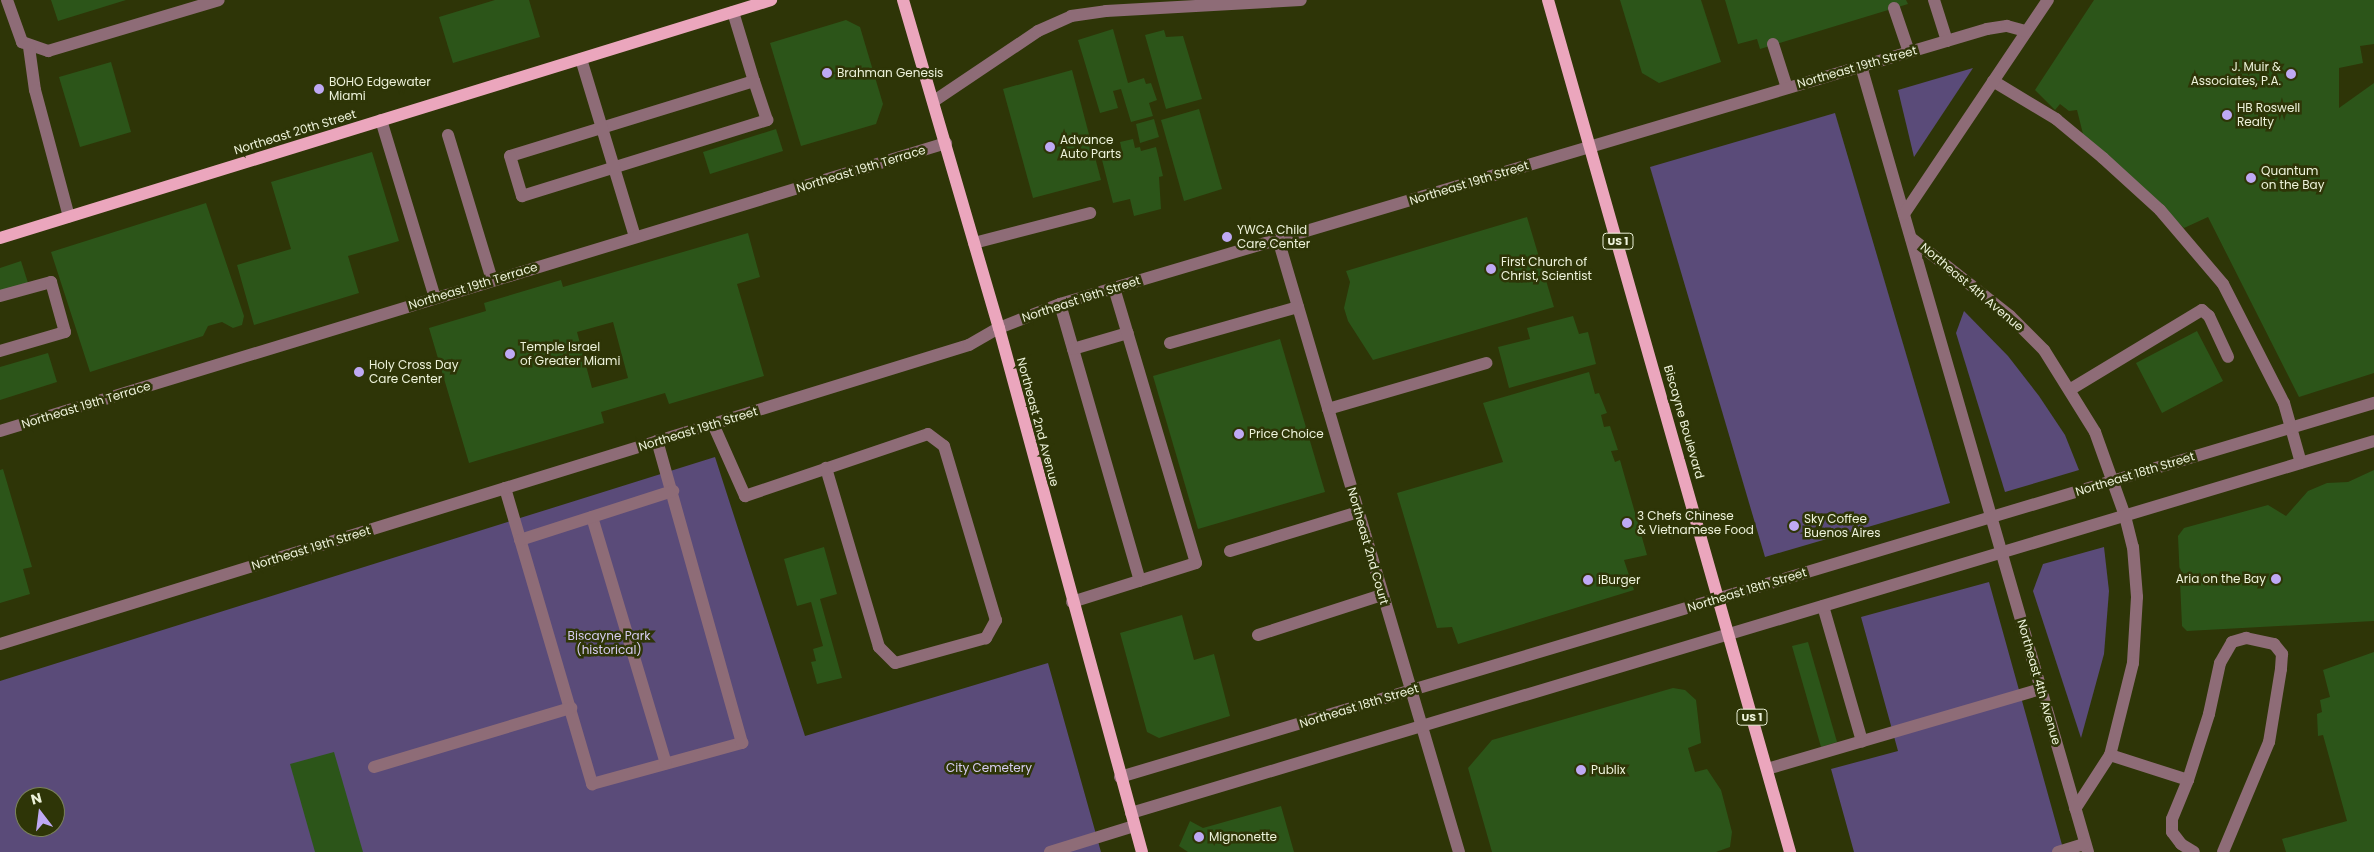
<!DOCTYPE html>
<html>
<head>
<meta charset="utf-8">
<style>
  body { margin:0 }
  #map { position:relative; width:2374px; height:852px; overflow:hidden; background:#2e3507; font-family:Poppins,sans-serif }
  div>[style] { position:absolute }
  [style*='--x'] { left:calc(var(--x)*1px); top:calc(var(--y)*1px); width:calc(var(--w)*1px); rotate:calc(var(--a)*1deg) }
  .green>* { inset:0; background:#5a4b79 }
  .building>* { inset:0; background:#2c5519 }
  .minor>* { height:12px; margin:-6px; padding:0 6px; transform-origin:6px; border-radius:6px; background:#8e6c77 }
  .major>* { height:12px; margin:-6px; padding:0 6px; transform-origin:6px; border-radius:6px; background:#eba6bd }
  .dots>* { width:14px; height:14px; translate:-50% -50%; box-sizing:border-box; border:2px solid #2e3507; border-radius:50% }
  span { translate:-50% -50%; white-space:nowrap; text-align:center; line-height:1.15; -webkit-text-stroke:5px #2e3507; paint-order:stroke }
  .shield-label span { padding:1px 4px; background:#2e3507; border:1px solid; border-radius:4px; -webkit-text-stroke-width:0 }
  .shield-label { font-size:11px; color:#edf2da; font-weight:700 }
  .street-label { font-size:12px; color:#edf2da }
  .poi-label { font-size:12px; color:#edf2da }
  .right { translate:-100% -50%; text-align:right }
  .left { translate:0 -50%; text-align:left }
  .park-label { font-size:12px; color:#d6ccf1 }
  .north { position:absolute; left:15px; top:787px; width:50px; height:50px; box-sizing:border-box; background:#2e3507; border:1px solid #7a815b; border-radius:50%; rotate:345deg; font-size:14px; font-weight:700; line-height:20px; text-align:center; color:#edf2da }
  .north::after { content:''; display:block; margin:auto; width:18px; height:22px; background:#bfa9f4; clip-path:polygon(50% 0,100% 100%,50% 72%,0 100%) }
</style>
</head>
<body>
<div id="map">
  <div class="green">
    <i style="clip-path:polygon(1973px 68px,1914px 157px,1898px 90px)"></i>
    <i style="clip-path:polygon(1835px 113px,1950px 503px,1765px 557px,1650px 167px)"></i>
    <i style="clip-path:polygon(1964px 311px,2008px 356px,2039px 396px,2065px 435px,2079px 470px,2005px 492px,1956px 333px)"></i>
    <i style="clip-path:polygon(evenodd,715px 457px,805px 736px,1048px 663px,1101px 852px,0 852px,0 681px,715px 457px,25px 797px,55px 797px,55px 827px,25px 827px,25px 797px)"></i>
    <i style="clip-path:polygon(2104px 547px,2109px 591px,2104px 654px,2081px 738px,2033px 591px,2043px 564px)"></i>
    <i style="clip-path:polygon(1989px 582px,2064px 852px,1854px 852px,1831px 769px,1898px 751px,1861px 617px)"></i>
  </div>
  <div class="building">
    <i style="clip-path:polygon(51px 0,126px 0,58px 21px)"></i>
    <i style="clip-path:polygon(495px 0,529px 0,540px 37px,453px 63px,439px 17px)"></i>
    <i style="clip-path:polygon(1620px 0,1701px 0,1721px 62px,1659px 83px,1642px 73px)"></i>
    <i style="clip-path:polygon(1725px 0,1906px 0,1908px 4px,1760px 49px,1757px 39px,1738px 44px)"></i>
    <i style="clip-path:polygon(2094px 0,2374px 0,2374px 44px,2360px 46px,2363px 63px,2339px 68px,2339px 108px,2374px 83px,2374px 373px,2299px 397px,2208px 217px,2184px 228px,2084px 138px,2077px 110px,2069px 111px,2060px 104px,2055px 110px,2035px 90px)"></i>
    <i style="clip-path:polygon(846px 20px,860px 27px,883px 104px,876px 124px,801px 146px,770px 43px)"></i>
    <i style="clip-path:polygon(1113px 29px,1128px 83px,1144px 78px,1146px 84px,1151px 83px,1157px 100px,1149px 103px,1153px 116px,1131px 122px,1121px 89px,1113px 91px,1118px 108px,1100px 113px,1078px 40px)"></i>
    <i style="clip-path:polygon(1164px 30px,1166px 37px,1183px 36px,1202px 99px,1166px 109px,1145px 35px)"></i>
    <i style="clip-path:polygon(111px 62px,131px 132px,80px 147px,59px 77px)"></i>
    <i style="clip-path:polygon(1072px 70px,1101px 180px,1033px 198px,1003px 89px)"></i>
    <i style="clip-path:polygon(1199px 109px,1222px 189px,1184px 201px,1161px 120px)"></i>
    <i style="clip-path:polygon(1154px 119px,1159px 137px,1140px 143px,1136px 124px)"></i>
    <i style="clip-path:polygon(776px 129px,783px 151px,710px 174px,703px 152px)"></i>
    <i style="clip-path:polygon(1133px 139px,1135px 148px,1140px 147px,1141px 151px,1156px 147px,1163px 176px,1159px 177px,1161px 209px,1134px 216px,1130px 199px,1113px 203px,1101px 156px,1122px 151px,1120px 142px)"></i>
    <i style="clip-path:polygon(372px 152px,399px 241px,348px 256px,359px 293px,254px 325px,237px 265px,291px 249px,271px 182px)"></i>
    <i style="clip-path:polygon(206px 203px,244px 316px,242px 325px,233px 328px,222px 322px,208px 326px,203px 336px,90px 372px,51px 252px)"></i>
    <i style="clip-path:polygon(1527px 217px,1554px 307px,1373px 360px,1348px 321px,1344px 308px,1350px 282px,1346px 271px)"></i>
    <i style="clip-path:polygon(evenodd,748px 233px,760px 277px,737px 284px,764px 376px,669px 404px,665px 393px,601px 412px,604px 423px,469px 463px,429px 328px,486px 311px,484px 303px,561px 280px,563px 287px,748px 233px,613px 322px,628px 378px,592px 388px,577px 332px,613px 322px)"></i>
    <i style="clip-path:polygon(21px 261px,28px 283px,0 292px,0 268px)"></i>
    <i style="clip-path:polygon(1573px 316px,1579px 334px,1588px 332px,1596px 364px,1509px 388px,1498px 347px,1530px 339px,1527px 328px)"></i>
    <i style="clip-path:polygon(2197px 331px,2223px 381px,2162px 413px,2136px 363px)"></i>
    <i style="clip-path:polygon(1280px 339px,1325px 492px,1198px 529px,1153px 376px)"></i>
    <i style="clip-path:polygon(48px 353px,57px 382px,0 400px,0 367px)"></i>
    <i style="clip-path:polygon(1589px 372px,1595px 394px,1599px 393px,1607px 413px,1601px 415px,1604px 427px,1610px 426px,1618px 450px,1611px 451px,1615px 462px,1620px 460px,1647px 555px,1624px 560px,1634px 590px,1458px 644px,1452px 627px,1437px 628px,1397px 493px,1503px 462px,1483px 403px)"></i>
    <i style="clip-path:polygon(3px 469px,32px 567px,23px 569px,30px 594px,0 603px,0 470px)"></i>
    <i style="clip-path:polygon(2374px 470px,2374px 621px,2187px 631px,2182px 626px,2178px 536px,2184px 528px,2268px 505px,2286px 516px,2308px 491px,2327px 483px,2348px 482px)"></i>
    <i style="clip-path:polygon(824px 547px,837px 594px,820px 599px,842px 678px,817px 684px,811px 662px,816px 661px,813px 649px,823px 646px,811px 602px,797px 606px,784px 559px)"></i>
    <i style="clip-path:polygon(1182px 615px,1194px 660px,1214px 654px,1230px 716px,1159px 738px,1147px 732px,1120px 633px)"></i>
    <i style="clip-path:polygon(1808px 642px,1837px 742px,1821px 747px,1792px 646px)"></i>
    <i style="clip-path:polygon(2374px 652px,2374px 852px,2286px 852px,2282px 839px,2347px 821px,2323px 735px,2318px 736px,2317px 714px,2322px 712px,2320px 700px,2330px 697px,2323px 670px)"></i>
    <i style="clip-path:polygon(1673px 688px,1685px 690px,1696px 700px,1701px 743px,1688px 748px,1695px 772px,1707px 769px,1721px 790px,1732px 832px,1730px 847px,1716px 852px,1492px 852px,1468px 768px,1492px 740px)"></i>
    <i style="clip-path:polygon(334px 752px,363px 852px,315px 852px,290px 764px)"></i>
    <i style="clip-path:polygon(1281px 806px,1294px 852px,1188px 852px,1179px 846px,1190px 821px,1203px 828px)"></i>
  </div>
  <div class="minor">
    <i style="--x:7;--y:0;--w:45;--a:70.3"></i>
    <i style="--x:22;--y:42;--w:28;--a:19"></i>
    <i style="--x:48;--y:51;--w:178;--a:-16.6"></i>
    <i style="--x:1934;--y:0;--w:43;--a:72.4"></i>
    <i style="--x:1894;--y:8;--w:46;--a:71.2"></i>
    <i style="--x:733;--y:12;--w:72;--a:73.1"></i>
    <i style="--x:754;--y:81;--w:255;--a:162.9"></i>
    <i style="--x:510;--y:156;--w:42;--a:73.3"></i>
    <i style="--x:522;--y:196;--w:257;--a:-17.2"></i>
    <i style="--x:767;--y:120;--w:41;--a:-108.4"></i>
    <i style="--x:1773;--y:44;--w:46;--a:72.3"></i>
    <i style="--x:29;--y:47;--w:43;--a:82.1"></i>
    <i style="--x:35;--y:90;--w:131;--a:75"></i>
    <i style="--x:581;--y:59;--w:186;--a:73.1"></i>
    <i style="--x:1861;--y:66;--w:818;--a:73.89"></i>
    <i style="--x:1993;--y:81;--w:74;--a:31.1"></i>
    <i style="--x:2056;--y:119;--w:61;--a:39.7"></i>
    <i style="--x:2103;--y:158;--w:77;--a:42.4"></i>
    <i style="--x:2160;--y:210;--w:97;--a:49.6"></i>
    <i style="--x:2223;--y:284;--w:134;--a:62.9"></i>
    <i style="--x:2284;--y:403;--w:62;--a:74.2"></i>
    <i style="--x:934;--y:101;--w:125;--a:-33.9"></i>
    <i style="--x:1038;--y:31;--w:36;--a:-24"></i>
    <i style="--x:1071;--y:16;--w:35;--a:-8"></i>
    <i style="--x:1106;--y:11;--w:195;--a:-3.2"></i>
    <i style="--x:381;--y:120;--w:186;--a:73.1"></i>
    <i style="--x:448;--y:135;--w:152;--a:73.1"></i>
    <i style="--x:1904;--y:214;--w:258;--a:-56.1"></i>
    <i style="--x:1911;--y:238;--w:126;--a:38.2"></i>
    <i style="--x:2010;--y:316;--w:48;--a:45"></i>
    <i style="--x:2044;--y:350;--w:97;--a:58.1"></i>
    <i style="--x:2095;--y:432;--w:89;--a:70.3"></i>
    <i style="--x:2125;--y:516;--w:32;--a:76"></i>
    <i style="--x:2133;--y:547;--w:50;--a:85.4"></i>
    <i style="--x:2137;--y:597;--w:66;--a:93.5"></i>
    <i style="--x:2133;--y:663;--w:95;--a:104"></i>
    <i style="--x:2110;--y:755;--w:64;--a:122.9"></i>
    <i style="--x:1278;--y:239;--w:639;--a:73.55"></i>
    <i style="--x:974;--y:243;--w:120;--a:-14.5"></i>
    <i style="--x:0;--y:296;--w:53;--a:-15.4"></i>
    <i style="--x:51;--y:282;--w:52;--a:74.4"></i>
    <i style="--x:65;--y:332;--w:68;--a:163.7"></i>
    <i style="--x:1060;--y:304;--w:288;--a:73.9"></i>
    <i style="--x:1170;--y:343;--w:133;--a:-15.7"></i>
    <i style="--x:1073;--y:349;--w:57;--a:-16.2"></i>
    <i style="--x:2071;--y:389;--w:153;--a:-31.1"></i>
    <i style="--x:2202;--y:310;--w:9;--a:41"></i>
    <i style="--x:2209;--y:316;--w:45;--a:65.1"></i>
    <i style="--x:1328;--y:409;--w:165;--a:-16.2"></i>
    <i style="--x:713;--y:424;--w:79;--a:66"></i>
    <i style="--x:745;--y:496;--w:193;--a:-18.7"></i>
    <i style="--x:928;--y:434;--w:20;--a:37"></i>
    <i style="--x:944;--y:446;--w:182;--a:73.4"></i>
    <i style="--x:996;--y:620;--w:21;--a:119"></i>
    <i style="--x:986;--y:638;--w:94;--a:164.6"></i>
    <i style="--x:895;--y:663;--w:23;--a:-135"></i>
    <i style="--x:879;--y:647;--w:187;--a:-106.5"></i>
    <i style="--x:0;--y:431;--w:989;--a:-16.93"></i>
    <i style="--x:505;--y:488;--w:309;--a:73.6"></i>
    <i style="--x:592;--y:784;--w:156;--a:-15.3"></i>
    <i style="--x:742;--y:743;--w:314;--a:-105.7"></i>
    <i style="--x:592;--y:517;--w:257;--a:73.3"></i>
    <i style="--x:520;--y:540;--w:161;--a:-17.8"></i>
    <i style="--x:1230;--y:551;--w:134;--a:-16.9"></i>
    <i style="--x:1072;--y:602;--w:130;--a:-17.5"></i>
    <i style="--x:1196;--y:563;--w:287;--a:-106.6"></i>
    <i style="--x:1823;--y:606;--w:141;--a:73.9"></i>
    <i style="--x:1258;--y:635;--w:130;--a:-17.9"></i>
    <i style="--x:0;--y:644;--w:1014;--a:-17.15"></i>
    <i style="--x:969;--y:345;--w:34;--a:-30"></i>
    <i style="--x:999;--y:328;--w:66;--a:-21.5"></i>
    <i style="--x:1060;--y:304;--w:967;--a:-16.52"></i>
    <i style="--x:1987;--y:29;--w:20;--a:-9"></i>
    <i style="--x:2007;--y:26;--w:20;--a:15"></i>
    <i style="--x:2110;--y:755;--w:82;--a:17.8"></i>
    <i style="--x:2188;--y:780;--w:69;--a:-72.3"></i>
    <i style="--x:2209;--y:714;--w:52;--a:-77.8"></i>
    <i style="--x:2220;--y:663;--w:24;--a:-60"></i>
    <i style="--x:2232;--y:642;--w:15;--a:-16"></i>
    <i style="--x:2246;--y:638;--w:29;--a:12"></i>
    <i style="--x:2274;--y:644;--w:13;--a:51"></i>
    <i style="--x:2282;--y:654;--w:15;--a:94"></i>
    <i style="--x:2281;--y:669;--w:74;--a:99.3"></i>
    <i style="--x:2269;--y:742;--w:119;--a:112.7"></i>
    <i style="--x:374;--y:767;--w:206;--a:-16.7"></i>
    <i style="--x:1767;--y:769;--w:285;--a:-16.3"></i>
    <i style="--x:1120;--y:777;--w:1309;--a:-16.61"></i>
    <i style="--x:2188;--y:780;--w:42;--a:112.3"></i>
    <i style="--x:2172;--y:819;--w:13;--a:90"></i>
    <i style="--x:2172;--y:832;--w:15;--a:53"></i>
    <i style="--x:2181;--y:844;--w:15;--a:32"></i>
    <i style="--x:1131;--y:813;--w:1297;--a:-16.66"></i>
    <i style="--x:1050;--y:852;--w:88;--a:-17.2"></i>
    <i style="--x:2058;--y:852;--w:28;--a:-17"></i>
  </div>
  <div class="major">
    <i style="--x:903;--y:0;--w:342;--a:73.7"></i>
    <i style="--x:999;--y:328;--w:543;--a:74.74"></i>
    <i style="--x:1548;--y:0;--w:886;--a:74.14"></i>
    <i style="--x:0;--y:238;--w:807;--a:-17.15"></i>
  </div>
  <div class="dots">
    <i style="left:827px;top:73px;background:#bfa9f4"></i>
    <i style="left:2291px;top:74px;background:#bfa9f4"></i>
    <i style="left:319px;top:89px;background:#bfa9f4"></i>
    <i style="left:2227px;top:115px;background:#bfa9f4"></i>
    <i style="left:1050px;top:147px;background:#bfa9f4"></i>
    <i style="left:2251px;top:178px;background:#bfa9f4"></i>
    <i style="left:1227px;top:237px;background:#bfa9f4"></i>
    <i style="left:1491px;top:269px;background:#bfa9f4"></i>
    <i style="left:510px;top:354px;background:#bfa9f4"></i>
    <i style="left:359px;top:372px;background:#bfa9f4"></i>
    <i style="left:1239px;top:434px;background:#bfa9f4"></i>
    <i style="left:1627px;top:523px;background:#bfa9f4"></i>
    <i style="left:1794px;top:526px;background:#bfa9f4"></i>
    <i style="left:2276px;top:579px;background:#bfa9f4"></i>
    <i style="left:1588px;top:580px;background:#bfa9f4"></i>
    <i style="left:1581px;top:770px;background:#bfa9f4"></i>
    <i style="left:1199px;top:837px;background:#bfa9f4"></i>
  </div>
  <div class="shield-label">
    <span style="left:1618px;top:241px">US 1</span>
    <span style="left:1752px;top:717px">US 1</span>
  </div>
  <div class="street-label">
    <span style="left:1857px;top:67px;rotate:-16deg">Northeast 19th Street</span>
    <span style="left:295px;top:132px;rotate:-17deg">Northeast 20th Street</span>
    <span style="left:861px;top:169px;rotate:-17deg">Northeast 19th Terrace</span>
    <span style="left:1469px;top:183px;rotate:-17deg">Northeast 19th Street</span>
    <span style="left:473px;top:286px;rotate:-17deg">Northeast 19th Terrace</span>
    <span style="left:1972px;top:287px;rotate:40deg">Northeast 4th Avenue</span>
    <span style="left:1081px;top:299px;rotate:-18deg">Northeast 19th Street</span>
    <span style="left:86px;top:405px;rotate:-17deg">Northeast 19th Terrace</span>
    <span style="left:1038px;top:422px;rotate:75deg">Northeast 2nd Avenue</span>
    <span style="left:1684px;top:422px;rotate:74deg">Biscayne Boulevard</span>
    <span style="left:698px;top:429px;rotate:-17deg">Northeast 19th Street</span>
    <span style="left:2135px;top:474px;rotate:-17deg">Northeast 18th Street</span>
    <span style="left:1368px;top:546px;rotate:74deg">Northeast 2nd Court</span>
    <span style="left:311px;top:548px;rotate:-17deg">Northeast 19th Street</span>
    <span style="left:1747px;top:590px;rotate:-17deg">Northeast 18th Street</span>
    <span style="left:2039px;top:682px;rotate:74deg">Northeast 4th Avenue</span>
    <span style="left:1359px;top:706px;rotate:-17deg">Northeast 18th Street</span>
  </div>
  <div class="poi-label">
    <span class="right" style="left:2281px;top:74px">J. Muir &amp;<br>Associates, P.A.</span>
    <span class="left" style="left:837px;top:73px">Brahman Genesis</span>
    <span class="left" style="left:329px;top:89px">BOHO Edgewater<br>Miami</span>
    <span class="left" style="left:2237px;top:115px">HB Roswell<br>Realty</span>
    <span class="left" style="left:1060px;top:147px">Advance<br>Auto Parts</span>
    <span class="left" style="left:2261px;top:178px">Quantum<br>on the Bay</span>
    <span class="left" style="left:1237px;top:237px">YWCA Child<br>Care Center</span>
    <span class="left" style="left:1501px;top:269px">First Church of<br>Christ, Scientist</span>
    <span class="left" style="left:520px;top:354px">Temple Israel<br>of Greater Miami</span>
    <span class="left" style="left:369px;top:372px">Holy Cross Day<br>Care Center</span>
    <span class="left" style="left:1249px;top:434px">Price Choice</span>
    <span class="left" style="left:1637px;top:523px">3 Chefs Chinese<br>&amp; Vietnamese Food</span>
    <span class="left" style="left:1804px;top:526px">Sky Coffee<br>Buenos Aires</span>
    <span class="right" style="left:2266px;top:579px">Aria on the Bay</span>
    <span class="left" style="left:1598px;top:580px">iBurger</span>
    <span class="left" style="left:1591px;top:770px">Publix</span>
    <span class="left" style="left:1209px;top:837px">Mignonette</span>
  </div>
  <div class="park-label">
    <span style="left:609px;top:643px">Biscayne Park<br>(historical)</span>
    <span style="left:989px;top:768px">City Cemetery</span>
  </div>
  <div class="north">N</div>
</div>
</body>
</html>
